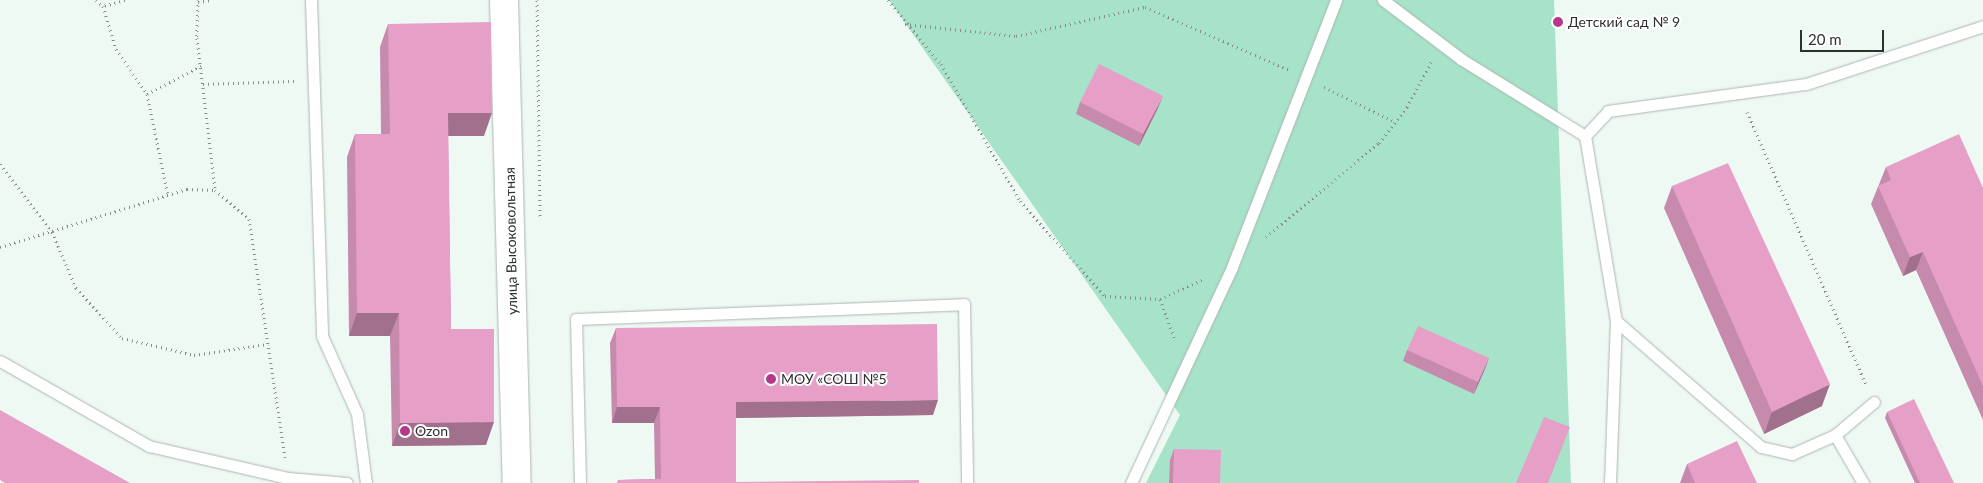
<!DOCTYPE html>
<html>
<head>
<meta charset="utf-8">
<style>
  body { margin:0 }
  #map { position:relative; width:1983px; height:483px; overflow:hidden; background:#eff9f4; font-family:Lato,sans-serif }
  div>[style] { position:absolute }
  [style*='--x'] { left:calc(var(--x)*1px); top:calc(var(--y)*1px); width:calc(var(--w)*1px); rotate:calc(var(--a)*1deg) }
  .green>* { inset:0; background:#a6e3c9 }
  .path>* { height:3px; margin-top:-1.5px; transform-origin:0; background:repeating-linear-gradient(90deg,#868d8a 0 1px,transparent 0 5px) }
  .roads { filter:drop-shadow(0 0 1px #acb5b1) drop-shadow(0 0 1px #acb5b1) }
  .lane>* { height:11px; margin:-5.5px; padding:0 5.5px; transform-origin:5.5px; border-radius:5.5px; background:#fff }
  .secondary>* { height:28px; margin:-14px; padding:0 14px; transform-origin:14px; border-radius:14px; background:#fff }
  .wall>* { inset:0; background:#c68aac }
  .shaded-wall>* { inset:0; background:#a1708c }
  .building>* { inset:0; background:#e6a0c8 }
  .dots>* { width:14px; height:14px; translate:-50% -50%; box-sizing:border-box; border:2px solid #fff; border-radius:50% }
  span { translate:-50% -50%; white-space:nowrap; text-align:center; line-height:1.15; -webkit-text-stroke:4px #fff; paint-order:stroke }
  .poi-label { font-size:14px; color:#2d312f }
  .left { translate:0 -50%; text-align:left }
  .street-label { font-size:14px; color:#2d312f }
  .scale { position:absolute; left:1800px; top:30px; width:84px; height:22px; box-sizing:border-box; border:2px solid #2d312f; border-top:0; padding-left:6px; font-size:15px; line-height:18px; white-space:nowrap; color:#2d312f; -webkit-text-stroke:4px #fff; paint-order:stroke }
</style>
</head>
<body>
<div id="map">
  <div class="green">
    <i style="clip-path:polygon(889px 0,1554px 0,1571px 483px,1146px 483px,1180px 415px)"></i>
  </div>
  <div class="path">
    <i style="--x:96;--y:0;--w:9;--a:41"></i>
    <i style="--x:125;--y:0;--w:23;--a:165"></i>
    <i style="--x:103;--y:6;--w:45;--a:73.2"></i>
    <i style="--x:116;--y:49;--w:55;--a:55.4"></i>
    <i style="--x:147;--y:94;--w:103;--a:78.3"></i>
    <i style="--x:198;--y:0;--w:38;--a:92"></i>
    <i style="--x:197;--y:38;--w:153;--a:83.2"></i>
    <i style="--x:537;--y:0;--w:217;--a:89.2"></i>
    <i style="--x:888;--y:0;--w:83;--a:50.4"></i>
    <i style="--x:941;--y:64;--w:158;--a:60"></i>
    <i style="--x:1020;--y:201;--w:127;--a:48.2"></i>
    <i style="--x:1105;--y:296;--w:55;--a:3.1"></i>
    <i style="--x:1160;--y:299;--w:48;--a:-24.4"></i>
    <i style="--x:198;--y:2;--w:13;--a:-9"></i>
    <i style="--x:905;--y:24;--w:112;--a:6.2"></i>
    <i style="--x:1016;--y:36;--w:132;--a:-12.7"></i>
    <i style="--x:1145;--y:7;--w:157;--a:23.6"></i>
    <i style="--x:203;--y:84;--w:92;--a:-1.9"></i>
    <i style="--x:1324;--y:87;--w:79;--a:26.2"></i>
    <i style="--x:147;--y:94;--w:61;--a:-27.4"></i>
    <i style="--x:1747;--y:112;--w:298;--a:66.4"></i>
    <i style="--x:0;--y:164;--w:86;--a:52.6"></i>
    <i style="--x:52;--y:232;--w:61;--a:66.8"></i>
    <i style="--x:76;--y:288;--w:68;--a:47.4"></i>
    <i style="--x:122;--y:338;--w:74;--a:13.3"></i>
    <i style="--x:194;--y:355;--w:75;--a:-8.5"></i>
    <i style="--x:1266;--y:237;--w:147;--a:-39.8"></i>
    <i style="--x:1379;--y:143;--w:46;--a:-52.1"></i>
    <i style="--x:1407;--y:107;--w:51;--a:-61.9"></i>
    <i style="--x:0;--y:247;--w:196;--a:-17.2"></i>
    <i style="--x:187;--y:189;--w:28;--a:2"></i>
    <i style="--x:215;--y:190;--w:45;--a:40.5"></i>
    <i style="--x:249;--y:219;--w:241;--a:81.4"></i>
    <i style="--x:1160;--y:299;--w:44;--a:69.9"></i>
  </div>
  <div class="roads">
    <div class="lane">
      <i style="--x:311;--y:0;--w:336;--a:88.1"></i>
      <i style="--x:322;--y:336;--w:85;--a:65.8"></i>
      <i style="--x:357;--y:414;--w:70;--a:82.6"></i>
      <i style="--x:1383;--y:0;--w:98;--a:37.1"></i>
      <i style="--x:1461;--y:59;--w:146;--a:31.8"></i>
      <i style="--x:1616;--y:321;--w:192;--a:41"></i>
      <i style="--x:1761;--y:447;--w:32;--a:13"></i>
      <i style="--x:1792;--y:454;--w:47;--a:-23.8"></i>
      <i style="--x:1835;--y:435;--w:51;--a:-40.2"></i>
      <i style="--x:0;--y:361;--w:172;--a:29.7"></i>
      <i style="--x:149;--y:446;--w:143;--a:13"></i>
      <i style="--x:288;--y:478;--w:59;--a:4.8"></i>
      <i style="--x:1835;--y:435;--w:56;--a:59.7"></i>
      <i style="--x:580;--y:483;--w:164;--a:-91.4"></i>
      <i style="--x:576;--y:319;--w:388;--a:-2.2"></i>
      <i style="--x:964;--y:304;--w:179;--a:89"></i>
      <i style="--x:1131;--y:483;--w:238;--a:-64.9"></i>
      <i style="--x:1232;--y:267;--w:287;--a:-68.7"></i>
      <i style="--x:1610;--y:483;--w:162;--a:-87.9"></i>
      <i style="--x:1616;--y:321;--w:188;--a:-99.5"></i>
      <i style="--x:1585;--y:136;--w:34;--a:-47"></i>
      <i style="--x:1608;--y:111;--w:200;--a:-7.8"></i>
      <i style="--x:1806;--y:84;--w:186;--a:-18.1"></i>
    </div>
    <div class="secondary">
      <i style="--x:504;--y:0;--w:483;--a:88.5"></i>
    </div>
  </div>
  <div class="wall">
    <i style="clip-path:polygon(388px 24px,484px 136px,448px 136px,451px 329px,486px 445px,392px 446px,390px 336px,349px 336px,347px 157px,355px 134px,381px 134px,380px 47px)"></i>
    <i style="clip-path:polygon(1080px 102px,1158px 108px,1139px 146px,1076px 114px)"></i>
    <i style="clip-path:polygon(1886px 167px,1983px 188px,1983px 420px,1916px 270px,1903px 276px,1871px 204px)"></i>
    <i style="clip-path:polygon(1672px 186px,1822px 406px,1764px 434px,1664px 208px)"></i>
    <i style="clip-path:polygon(616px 328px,933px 415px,736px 418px,736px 482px,919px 483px,617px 483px,618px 480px,655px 479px,654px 423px,612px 423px,610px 343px)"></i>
    <i style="clip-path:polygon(1407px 350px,1489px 358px,1474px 394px,1403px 361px)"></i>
    <i style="clip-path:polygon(1887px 412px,1954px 483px,1915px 483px,1885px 418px)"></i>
    <i style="clip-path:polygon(1174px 449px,1220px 483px,1169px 483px,1170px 460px)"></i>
    <i style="clip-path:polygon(1687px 464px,1757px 483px,1680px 483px)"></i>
  </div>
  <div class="shaded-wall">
    <i style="clip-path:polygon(1163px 96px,1158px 108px,1139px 146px,1143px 134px)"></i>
    <i style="clip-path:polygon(448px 113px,492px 113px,484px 136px,440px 136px)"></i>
    <i style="clip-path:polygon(1923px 252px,1916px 270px,1903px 276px,1910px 257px)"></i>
    <i style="clip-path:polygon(357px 313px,399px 313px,390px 336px,349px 336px)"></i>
    <i style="clip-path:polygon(1489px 358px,1485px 369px,1474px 394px,1478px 382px)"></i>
    <i style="clip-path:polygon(1830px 384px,1822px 406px,1764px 434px,1772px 412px)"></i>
    <i style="clip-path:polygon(938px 400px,933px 415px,730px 418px,736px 402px)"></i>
    <i style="clip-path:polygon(617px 407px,660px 407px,654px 423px,612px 423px)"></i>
    <i style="clip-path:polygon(494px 422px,486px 445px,392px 446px,400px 423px)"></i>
  </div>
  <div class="building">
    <i style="clip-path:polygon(491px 22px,492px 113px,448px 113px,451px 329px,494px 329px,494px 422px,400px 423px,399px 313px,357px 313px,355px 134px,390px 134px,388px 24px)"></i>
    <i style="clip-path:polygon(1099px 64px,1163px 96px,1143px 134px,1080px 102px)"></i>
    <i style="clip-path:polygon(1959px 134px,1983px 188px,1983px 386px,1923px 252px,1910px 257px,1878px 186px,1891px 180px,1886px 167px)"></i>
    <i style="clip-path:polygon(1728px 163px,1830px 384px,1772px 412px,1672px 186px)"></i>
    <i style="clip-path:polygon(937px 324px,938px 400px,736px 402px,736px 482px,919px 480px,919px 483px,618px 483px,618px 480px,661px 479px,660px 407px,617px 407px,616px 328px)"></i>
    <i style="clip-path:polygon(1418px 326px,1489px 358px,1478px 382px,1407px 350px)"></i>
    <i style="clip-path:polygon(1914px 399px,1954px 483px,1920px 483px,1887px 412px)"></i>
    <i style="clip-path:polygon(0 410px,130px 483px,5px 483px,0 480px)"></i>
    <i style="clip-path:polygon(1544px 417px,1570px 427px,1548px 483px,1516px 483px)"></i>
    <i style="clip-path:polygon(1737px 441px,1757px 483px,1695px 483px,1687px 464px)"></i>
    <i style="clip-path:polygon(1174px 449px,1221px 450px,1220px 483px,1173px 483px)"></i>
  </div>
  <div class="dots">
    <i style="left:1558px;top:22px;background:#b4398a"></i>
    <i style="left:771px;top:379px;background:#b4398a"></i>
    <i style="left:405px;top:431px;background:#b4398a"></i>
  </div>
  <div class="poi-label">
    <span class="left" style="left:1568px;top:22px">Детский сад № 9</span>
    <span class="left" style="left:781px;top:379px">МОУ «СОШ №5</span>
    <span class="left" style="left:415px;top:431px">Ozon</span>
  </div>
  <div class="street-label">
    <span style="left:511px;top:241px;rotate:-91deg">улица Высоковольтная</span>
  </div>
  <div class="scale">20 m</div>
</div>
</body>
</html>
